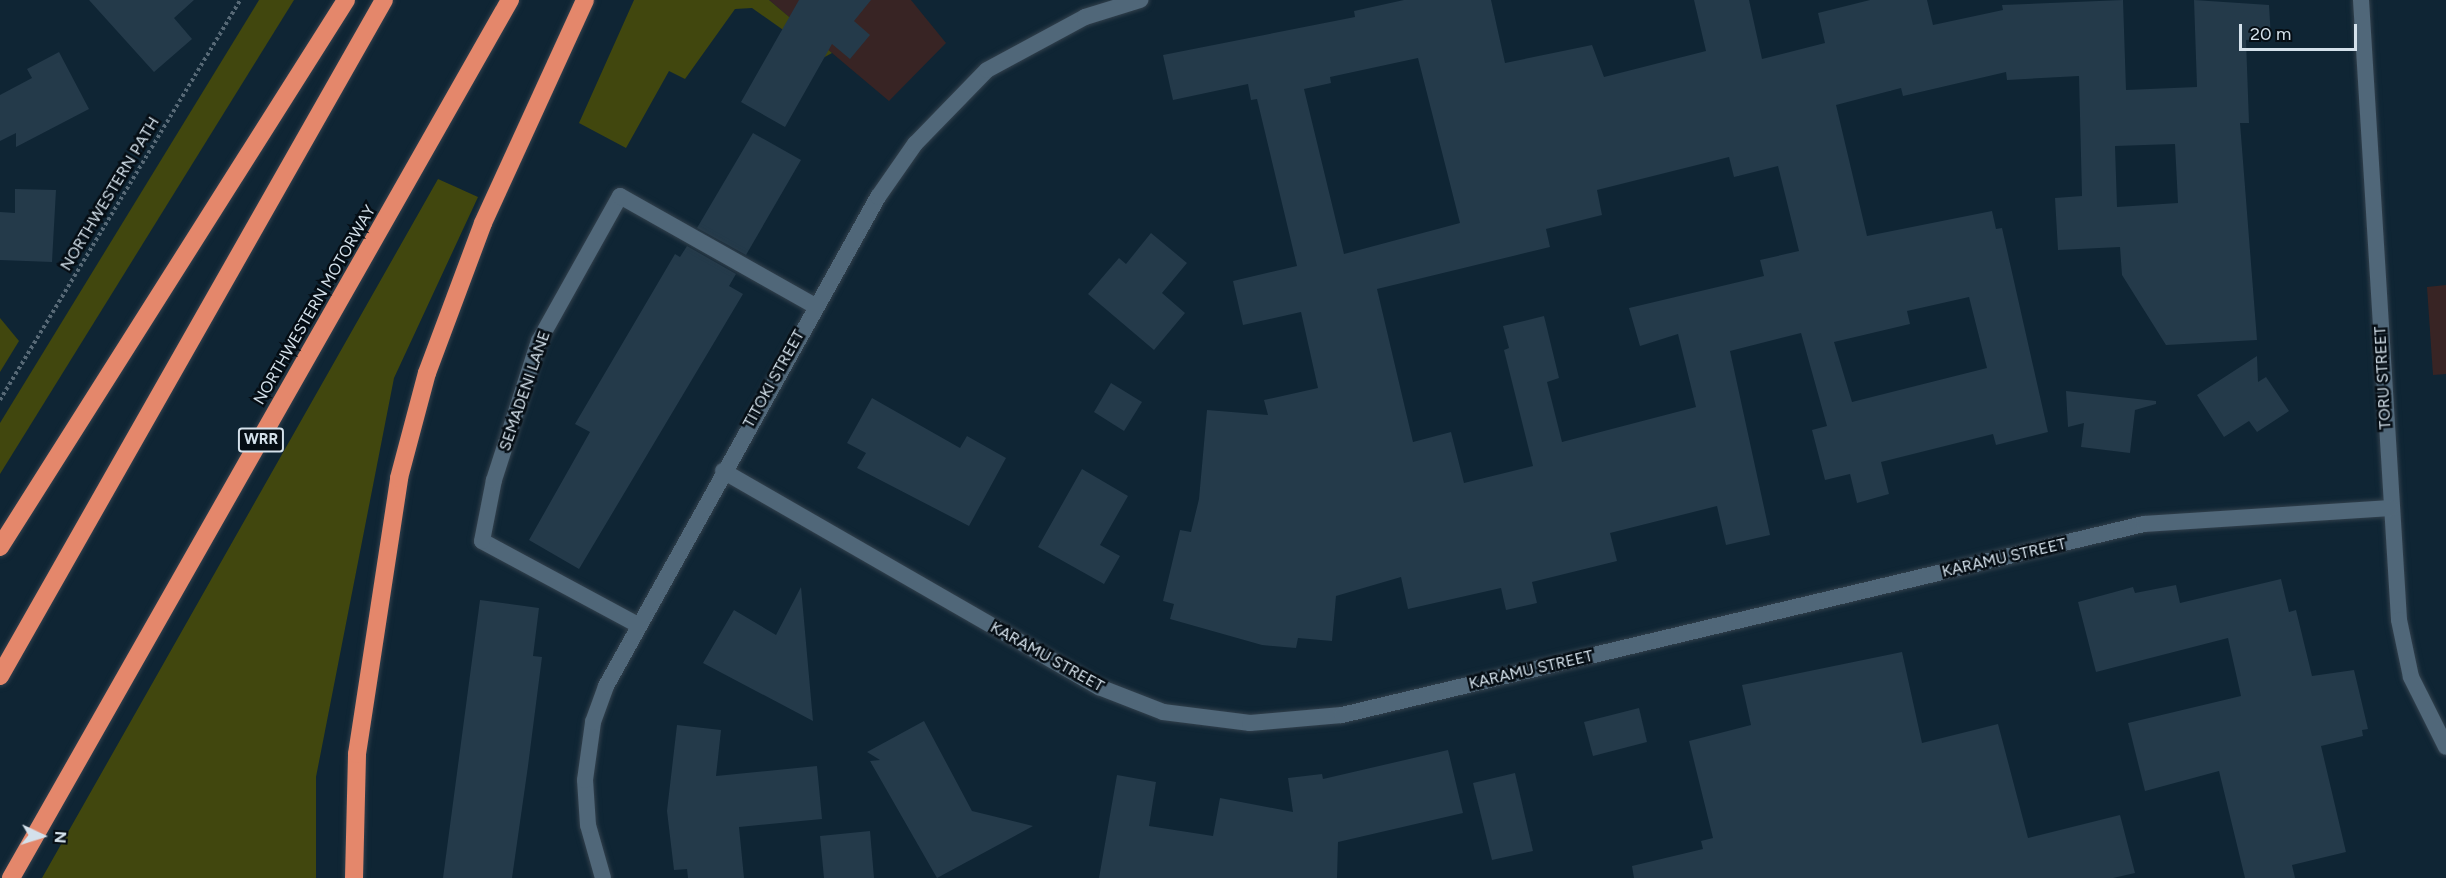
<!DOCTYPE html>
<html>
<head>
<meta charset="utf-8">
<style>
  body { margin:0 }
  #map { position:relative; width:2446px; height:878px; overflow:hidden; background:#0f2534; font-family:Figtree,sans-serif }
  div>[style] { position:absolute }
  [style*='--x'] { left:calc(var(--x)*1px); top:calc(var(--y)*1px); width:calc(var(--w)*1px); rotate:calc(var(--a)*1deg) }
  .education>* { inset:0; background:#382424 }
  .green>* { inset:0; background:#41470e }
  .building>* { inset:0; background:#243a4a }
  .path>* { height:4px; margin-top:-2px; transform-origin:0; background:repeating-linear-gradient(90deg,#576976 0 3px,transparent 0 6px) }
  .roads { filter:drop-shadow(0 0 2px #33414d) drop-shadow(0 0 2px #33414d) }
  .minor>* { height:16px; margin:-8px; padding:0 8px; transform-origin:8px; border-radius:8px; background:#506779 }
  .motorway>* { height:18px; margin:-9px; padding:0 9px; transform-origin:9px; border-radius:9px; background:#e4876b }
  span { translate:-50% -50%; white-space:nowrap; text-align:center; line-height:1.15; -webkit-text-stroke:5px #050d14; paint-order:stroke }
  .shield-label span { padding:2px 4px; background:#050d14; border:2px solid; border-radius:4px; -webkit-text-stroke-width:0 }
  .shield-label { font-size:15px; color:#d4e1eb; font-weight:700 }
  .street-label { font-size:16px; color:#d4e1eb }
  .north { position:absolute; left:12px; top:806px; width:60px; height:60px; -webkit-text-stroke:4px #050d14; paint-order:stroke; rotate:94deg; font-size:16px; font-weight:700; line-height:24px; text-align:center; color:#d4e1eb }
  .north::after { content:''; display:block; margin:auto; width:21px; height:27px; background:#d4e1eb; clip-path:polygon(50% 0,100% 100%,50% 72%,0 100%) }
  .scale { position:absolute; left:2239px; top:24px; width:118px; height:27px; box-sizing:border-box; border:3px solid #d4e1eb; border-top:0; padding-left:8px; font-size:18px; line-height:21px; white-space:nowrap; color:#d4e1eb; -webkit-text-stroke:4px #050d14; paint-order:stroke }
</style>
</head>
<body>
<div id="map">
  <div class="education">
    <i style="clip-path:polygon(769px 0,911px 0,946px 43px,889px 101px)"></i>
    <i style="clip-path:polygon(2446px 285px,2446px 374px,2433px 375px,2427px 287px)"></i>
  </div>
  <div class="green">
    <i style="clip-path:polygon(259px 0,294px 0,0 474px,0 423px)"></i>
    <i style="clip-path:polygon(634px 0,769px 0,832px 53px,823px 58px,752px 8px,735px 9px,685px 79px,669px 71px,626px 148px,579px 123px)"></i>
    <i style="clip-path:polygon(438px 179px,478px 197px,394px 378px,316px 777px,316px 878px,42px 878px)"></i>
    <i style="clip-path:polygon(0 318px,19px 341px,0 372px)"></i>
  </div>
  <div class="building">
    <i style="clip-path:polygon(89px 0,194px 0,174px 18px,192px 39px,154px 72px)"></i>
    <i style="clip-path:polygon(799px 0,871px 0,854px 21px,870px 35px,850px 59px,832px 44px,785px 127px,741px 102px)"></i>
    <i style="clip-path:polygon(evenodd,1404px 0,1491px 0,1505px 63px,1592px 45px,1604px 77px,1706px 51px,1694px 0,1749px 0,1762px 59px,1825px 43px,1818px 13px,1870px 0,1927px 0,1933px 25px,2003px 10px,2002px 5px,2123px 0,2126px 90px,2197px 87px,2194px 0,2269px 5px,2271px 38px,2246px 40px,2249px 123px,2240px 123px,2257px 340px,2166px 345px,2122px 275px,2120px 247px,2058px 250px,2055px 198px,2082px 196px,2079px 76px,2007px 80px,2006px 72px,1903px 96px,1901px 88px,1836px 105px,1867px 236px,1992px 211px,1996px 229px,2002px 228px,2048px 432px,1996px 445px,1993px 434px,1881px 462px,1889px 494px,1857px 503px,1850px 474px,1825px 480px,1812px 430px,1827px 426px,1801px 333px,1730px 351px,1770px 535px,1726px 545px,1717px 506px,1610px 533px,1617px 561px,1532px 582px,1537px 603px,1506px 610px,1501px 588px,1408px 609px,1401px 577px,1336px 596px,1332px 641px,1298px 638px,1296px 648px,1262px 645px,1170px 619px,1174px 604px,1163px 601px,1180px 530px,1191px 532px,1199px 499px,1207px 410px,1268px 415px,1264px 400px,1318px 388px,1301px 312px,1243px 325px,1233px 281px,1297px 266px,1257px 99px,1251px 100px,1248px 84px,1173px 100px,1163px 55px,1355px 17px,1354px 11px,1404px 0,1418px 58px,1460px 223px,1344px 254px,1304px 89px,1331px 83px,1330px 77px,1418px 58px,1404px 0,2175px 144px,2178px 203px,2117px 207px,2115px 146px,2175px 144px,1404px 0,1729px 157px,1734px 177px,1778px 166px,1799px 251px,1760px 260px,1764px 276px,1629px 308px,1640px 346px,1678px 334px,1696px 407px,1562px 442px,1547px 382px,1559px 378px,1544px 316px,1503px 326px,1509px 348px,1504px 350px,1533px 466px,1464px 483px,1451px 432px,1413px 442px,1377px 289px,1550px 247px,1546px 229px,1602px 215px,1597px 190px,1729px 157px,1404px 0,1969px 297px,1987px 368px,1852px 402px,1834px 342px,1910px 324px,1907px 311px,1969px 297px)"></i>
    <i style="clip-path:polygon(59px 52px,89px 109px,16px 147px,16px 133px,0 141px,0 95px,32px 78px,27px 69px)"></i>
    <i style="clip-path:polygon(753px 133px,801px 160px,746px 255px,697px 228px)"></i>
    <i style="clip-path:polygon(15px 189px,56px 190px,52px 262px,0 260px,0 212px,15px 213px)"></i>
    <i style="clip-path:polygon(1151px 233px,1187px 263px,1162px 293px,1185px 313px,1154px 350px,1088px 294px,1119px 258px,1126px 264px)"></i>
    <i style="clip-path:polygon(687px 246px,736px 274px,729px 286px,743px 294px,579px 569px,529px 540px,590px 432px,575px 424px,675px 254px,680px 257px)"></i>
    <i style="clip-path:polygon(2257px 356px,2258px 382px,2266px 377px,2289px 411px,2257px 432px,2249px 421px,2224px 437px,2197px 395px)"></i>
    <i style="clip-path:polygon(1111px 383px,1142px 402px,1124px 431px,1094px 412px)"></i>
    <i style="clip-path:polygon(2066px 391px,2156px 401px,2156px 404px,2135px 410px,2130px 453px,2081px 447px,2084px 423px,2068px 427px)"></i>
    <i style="clip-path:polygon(872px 398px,960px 448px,967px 436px,1006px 458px,969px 526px,857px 468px,866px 453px,847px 443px)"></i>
    <i style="clip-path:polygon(1082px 469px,1128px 496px,1100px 545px,1120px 556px,1104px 584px,1038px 547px)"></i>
    <i style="clip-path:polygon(2281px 579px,2289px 612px,2296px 610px,2312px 676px,2354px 670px,2368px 729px,2362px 730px,2363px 736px,2321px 746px,2346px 852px,2292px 865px,2295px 878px,2245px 878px,2219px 771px,2145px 791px,2128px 723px,2241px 696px,2228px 638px,2096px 672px,2078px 602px,2133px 587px,2135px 593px,2176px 585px,2180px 603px)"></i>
    <i style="clip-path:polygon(801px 587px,813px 721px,703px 663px,734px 610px,776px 635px)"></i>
    <i style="clip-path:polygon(480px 600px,539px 608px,533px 656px,542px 657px,528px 766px,512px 878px,443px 878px)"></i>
    <i style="clip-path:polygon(1902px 652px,1922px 743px,1998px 724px,2028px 838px,2120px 815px,2135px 873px,2113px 878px,1634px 878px,1632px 866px,1703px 849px,1701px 841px,1713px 838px,1689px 741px,1751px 725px,1742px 685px)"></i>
    <i style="clip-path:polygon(1639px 708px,1647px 742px,1593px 756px,1584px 722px)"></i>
    <i style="clip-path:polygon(924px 721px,972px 811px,1033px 826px,937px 878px,870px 761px,880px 760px,867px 752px)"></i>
    <i style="clip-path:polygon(677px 725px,721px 730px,716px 776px,817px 766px,822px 819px,739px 827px,744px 878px,688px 878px,687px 869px,674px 870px,667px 811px)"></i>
    <i style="clip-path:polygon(1448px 750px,1463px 813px,1338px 842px,1337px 878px,1099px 878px,1117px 775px,1156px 782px,1149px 826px,1213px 836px,1220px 798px,1293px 812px,1288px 778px,1322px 774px,1323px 779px)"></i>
    <i style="clip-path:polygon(1515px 773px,1533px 851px,1492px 860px,1473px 783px)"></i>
    <i style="clip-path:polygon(870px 831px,874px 878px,824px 878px,820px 836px)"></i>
  </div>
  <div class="path">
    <i style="--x:0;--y:400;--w:466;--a:-59"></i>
  </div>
  <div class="roads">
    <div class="minor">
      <i style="--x:2361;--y:0;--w:621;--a:86.49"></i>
      <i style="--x:2399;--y:620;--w:58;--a:78.1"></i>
      <i style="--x:2411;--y:677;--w:78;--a:63.4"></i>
      <i style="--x:723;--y:471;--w:434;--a:29.9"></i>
      <i style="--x:1099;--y:687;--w:69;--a:21.3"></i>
      <i style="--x:1163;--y:712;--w:88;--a:7.2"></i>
      <i style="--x:1250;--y:723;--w:92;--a:-5"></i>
      <i style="--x:1342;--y:715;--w:824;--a:-13.4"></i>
      <i style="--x:2144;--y:524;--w:247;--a:-3.7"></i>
      <i style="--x:638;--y:625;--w:177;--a:-151.7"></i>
      <i style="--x:482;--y:541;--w:62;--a:-78.9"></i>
      <i style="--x:494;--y:480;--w:146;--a:-72.1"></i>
      <i style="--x:539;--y:341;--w:166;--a:-60.8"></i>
      <i style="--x:620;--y:196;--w:224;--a:29.4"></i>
      <i style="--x:603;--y:878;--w:55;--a:-105.8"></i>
      <i style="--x:588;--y:825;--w:45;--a:-93.8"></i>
      <i style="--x:585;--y:780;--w:59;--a:-82.1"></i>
      <i style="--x:593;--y:722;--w:38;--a:-70"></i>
      <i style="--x:606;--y:686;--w:560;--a:-60.92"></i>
      <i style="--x:878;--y:197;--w:65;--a:-55.1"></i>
      <i style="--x:915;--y:144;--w:103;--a:-45.8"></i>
      <i style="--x:987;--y:70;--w:111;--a:-28.4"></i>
      <i style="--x:1085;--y:17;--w:58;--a:-17.2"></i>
    </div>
    <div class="motorway">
      <i style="--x:0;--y:547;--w:647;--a:-57.68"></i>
      <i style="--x:0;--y:676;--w:777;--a:-60.4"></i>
      <i style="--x:11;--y:878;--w:1010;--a:-60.39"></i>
      <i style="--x:354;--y:878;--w:124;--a:-88.6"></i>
      <i style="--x:357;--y:754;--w:279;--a:-81.3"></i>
      <i style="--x:399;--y:478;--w:109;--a:-75.1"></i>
      <i style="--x:427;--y:373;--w:160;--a:-69.5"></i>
      <i style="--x:483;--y:223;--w:245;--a:-65.4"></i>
    </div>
  </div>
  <div class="shield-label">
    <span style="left:261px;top:440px">WRR</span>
  </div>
  <div class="street-label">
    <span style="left:110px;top:194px;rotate:-59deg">NORTHWESTERN PATH</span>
    <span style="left:315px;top:305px;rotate:-60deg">NORTHWESTERN MOTORWAY</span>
    <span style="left:2383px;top:378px;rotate:-93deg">TORU STREET</span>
    <span style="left:774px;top:379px;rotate:-61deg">TITOKI STREET</span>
    <span style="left:525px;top:391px;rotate:-71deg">SEMADENI LANE</span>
    <span style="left:2004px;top:558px;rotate:-13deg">KARAMU STREET</span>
    <span style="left:1047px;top:657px;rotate:29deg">KARAMU STREET</span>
    <span style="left:1531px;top:670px;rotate:-13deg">KARAMU STREET</span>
  </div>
  <div class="north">N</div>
  <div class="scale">20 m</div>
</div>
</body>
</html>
